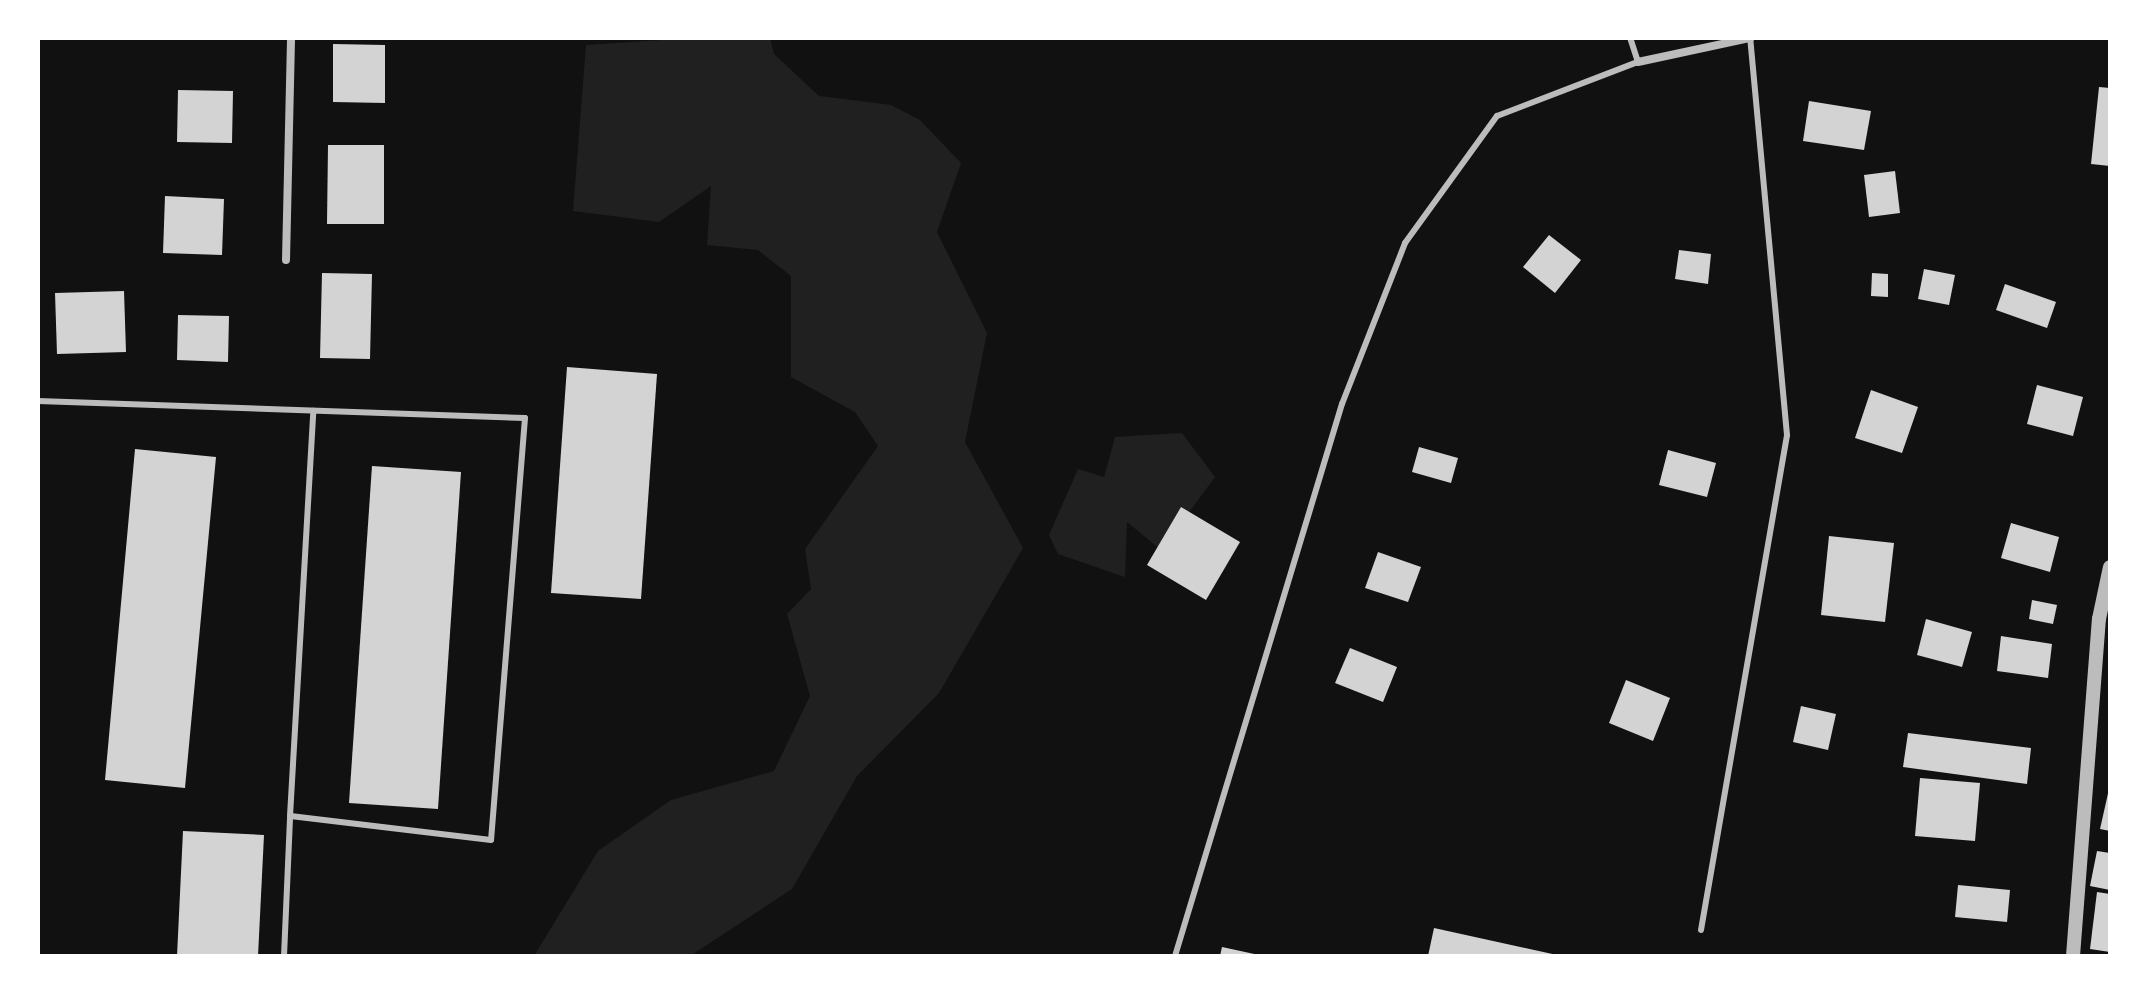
<!DOCTYPE html>
<html>
<head>
<meta charset="utf-8">
<style>
  body { margin:0 }
  #map { position:relative; width:2148px; height:994px; overflow:hidden; background:#111; font-family:Commissioner,sans-serif }
  div>[style] { position:absolute }
  [style*='--x'] { left:calc(var(--x)*1px); top:calc(var(--y)*1px); width:calc(var(--w)*1px); rotate:calc(var(--a)*1deg) }
  .green>* { inset:0; background:#202020 }
  .building>* { inset:0; background:#d3d3d3 }
  .service>* { height:6px; margin:-3px; padding:0 3px; transform-origin:3px; border-radius:3px; background:#bcbcbc }
  .minor>* { height:8px; margin:-4px; padding:0 4px; transform-origin:4px; border-radius:4px; background:#bcbcbc }
  .tertiary>* { height:14px; margin:-7px; padding:0 7px; transform-origin:7px; border-radius:7px; background:#bcbcbc }
  span { translate:-50% -50%; white-space:nowrap; text-align:center; line-height:1.15; -webkit-text-stroke:7px #fff; paint-order:stroke }
  .frame { position:absolute; inset:0; border:40px solid #fff; pointer-events:none }
</style>
</head>
<body>
<div id="map">
  <div class="green">
    <i style="clip-path:polygon(693px 38px,770px 38px,774px 54px,819px 96px,891px 105px,920px 120px,961px 163px,937px 232px,987px 333px,965px 442px,1023px 548px,939px 693px,857px 776px,792px 889px,690px 956px,534px 956px,598px 851px,671px 800px,774px 771px,810px 696px,787px 614px,811px 589px,805px 549px,878px 446px,855px 412px,791px 377px,791px 276px,758px 250px,707px 245px,711px 186px,659px 222px,573px 211px,586px 45px)"></i>
    <i style="clip-path:polygon(1182px 433px,1215px 477px,1161px 550px,1127px 522px,1125px 577px,1058px 554px,1049px 535px,1078px 469px,1104px 477px,1115px 437px)"></i>
  </div>
  <div class="building">
    <i style="clip-path:polygon(333px 44px,385px 45px,385px 103px,333px 102px)"></i>
    <i style="clip-path:polygon(2099px 87px,2110px 88px,2110px 166px,2091px 164px)"></i>
    <i style="clip-path:polygon(178px 90px,233px 91px,232px 143px,177px 142px)"></i>
    <i style="clip-path:polygon(1809px 101px,1871px 111px,1864px 150px,1803px 141px)"></i>
    <i style="clip-path:polygon(328px 145px,384px 145px,384px 224px,327px 224px)"></i>
    <i style="clip-path:polygon(1895px 171px,1900px 213px,1869px 217px,1864px 175px)"></i>
    <i style="clip-path:polygon(165px 196px,224px 199px,222px 255px,163px 253px)"></i>
    <i style="clip-path:polygon(1549px 235px,1581px 260px,1555px 293px,1523px 267px)"></i>
    <i style="clip-path:polygon(1679px 250px,1711px 254px,1708px 284px,1675px 279px)"></i>
    <i style="clip-path:polygon(1924px 269px,1955px 275px,1949px 305px,1918px 299px)"></i>
    <i style="clip-path:polygon(322px 273px,372px 274px,370px 359px,320px 358px)"></i>
    <i style="clip-path:polygon(1872px 273px,1888px 274px,1888px 297px,1871px 296px)"></i>
    <i style="clip-path:polygon(2005px 284px,2056px 302px,2047px 328px,1996px 310px)"></i>
    <i style="clip-path:polygon(124px 291px,126px 352px,57px 354px,55px 293px)"></i>
    <i style="clip-path:polygon(178px 315px,229px 316px,228px 362px,177px 360px)"></i>
    <i style="clip-path:polygon(567px 367px,657px 374px,641px 599px,551px 593px)"></i>
    <i style="clip-path:polygon(2037px 385px,2083px 397px,2073px 436px,2027px 424px)"></i>
    <i style="clip-path:polygon(1871px 390px,1918px 407px,1902px 453px,1855px 438px)"></i>
    <i style="clip-path:polygon(1419px 447px,1458px 458px,1451px 483px,1412px 472px)"></i>
    <i style="clip-path:polygon(135px 449px,216px 457px,185px 788px,105px 780px)"></i>
    <i style="clip-path:polygon(1668px 450px,1716px 463px,1707px 497px,1659px 485px)"></i>
    <i style="clip-path:polygon(372px 466px,461px 472px,438px 809px,349px 803px)"></i>
    <i style="clip-path:polygon(1181px 507px,1240px 542px,1206px 600px,1147px 565px)"></i>
    <i style="clip-path:polygon(2011px 523px,2059px 537px,2050px 572px,2001px 558px)"></i>
    <i style="clip-path:polygon(1829px 536px,1894px 543px,1885px 622px,1821px 615px)"></i>
    <i style="clip-path:polygon(1378px 552px,1421px 567px,1408px 602px,1365px 588px)"></i>
    <i style="clip-path:polygon(2032px 600px,2057px 605px,2053px 624px,2029px 619px)"></i>
    <i style="clip-path:polygon(1926px 619px,1972px 632px,1962px 667px,1917px 655px)"></i>
    <i style="clip-path:polygon(2001px 636px,2052px 644px,2048px 678px,1997px 671px)"></i>
    <i style="clip-path:polygon(1350px 648px,1397px 667px,1383px 702px,1335px 683px)"></i>
    <i style="clip-path:polygon(1626px 680px,1670px 698px,1653px 741px,1609px 723px)"></i>
    <i style="clip-path:polygon(1801px 706px,1836px 714px,1828px 750px,1793px 742px)"></i>
    <i style="clip-path:polygon(1908px 733px,2031px 748px,2027px 784px,1903px 767px)"></i>
    <i style="clip-path:polygon(1920px 778px,1980px 783px,1975px 841px,1915px 836px)"></i>
    <i style="clip-path:polygon(2109px 789px,2110px 790px,2110px 831px,2100px 829px)"></i>
    <i style="clip-path:polygon(183px 831px,264px 835px,258px 956px,177px 956px)"></i>
    <i style="clip-path:polygon(2097px 851px,2110px 853px,2110px 890px,2090px 886px)"></i>
    <i style="clip-path:polygon(1958px 885px,2010px 890px,2007px 922px,1955px 917px)"></i>
    <i style="clip-path:polygon(2097px 892px,2110px 894px,2110px 952px,2090px 949px)"></i>
    <i style="clip-path:polygon(1434px 928px,1557px 955px,1557px 956px,1428px 956px)"></i>
    <i style="clip-path:polygon(1222px 947px,1259px 955px,1259px 956px,1220px 956px)"></i>
  </div>
  <div class="service">
    <i style="--x:38;--y:401;--w:487;--a:2"></i>
    <i style="--x:525;--y:418;--w:423;--a:94.6"></i>
    <i style="--x:491;--y:840;--w:202;--a:-173.2"></i>
    <i style="--x:290;--y:816;--w:406;--a:-86.7"></i>
    <i style="--x:1701;--y:930;--w:502;--a:-80.14"></i>
    <i style="--x:1787;--y:435;--w:399;--a:-95.3"></i>
    <i style="--x:284;--y:956;--w:140;--a:-87.5"></i>
    <i style="--x:1175;--y:956;--w:577;--a:-73.17"></i>
    <i style="--x:1342;--y:404;--w:173;--a:-68.6"></i>
    <i style="--x:1405;--y:243;--w:157;--a:-54.1"></i>
    <i style="--x:1497;--y:116;--w:151;--a:-21"></i>
    <i style="--x:1638;--y:62;--w:25;--a:-108"></i>
  </div>
  <div class="minor">
    <i style="--x:1638;--y:62;--w:115;--a:-12.1"></i>
    <i style="--x:286;--y:260;--w:222;--a:-88.7"></i>
  </div>
  <div class="tertiary">
    <i style="--x:2073;--y:956;--w:338;--a:-85.6"></i>
    <i style="--x:2099;--y:619;--w:53;--a:-78.1"></i>
  </div>
  <div class="frame"></div>
</div>
</body>
</html>
